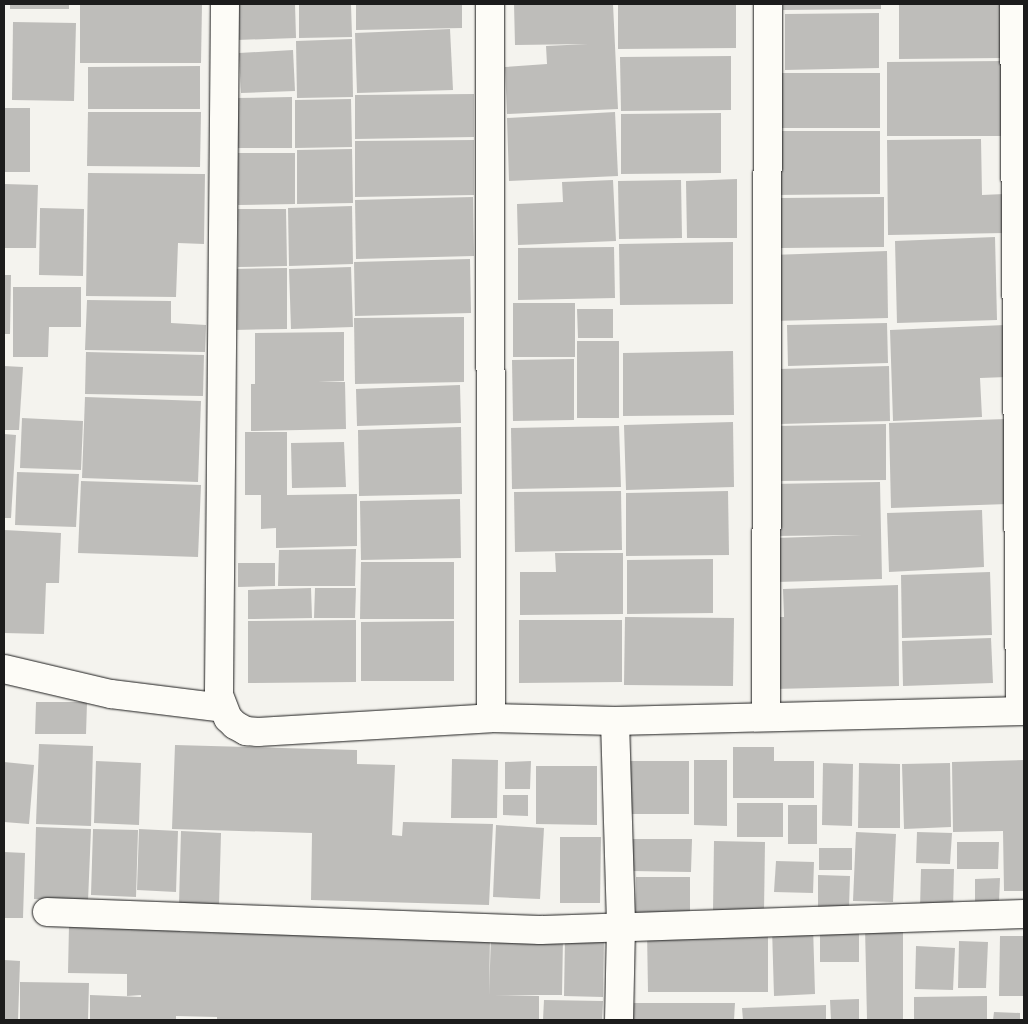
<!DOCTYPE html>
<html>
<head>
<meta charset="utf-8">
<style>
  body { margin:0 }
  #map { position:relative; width:1028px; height:1024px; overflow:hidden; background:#f4f3ee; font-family:Itim,sans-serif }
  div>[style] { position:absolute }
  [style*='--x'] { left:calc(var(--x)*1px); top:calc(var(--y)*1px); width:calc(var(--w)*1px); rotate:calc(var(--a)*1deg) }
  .building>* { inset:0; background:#bebdba }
  .roads { filter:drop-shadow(0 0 1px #1c1c1c) drop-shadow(0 0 1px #1c1c1c) }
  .minor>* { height:28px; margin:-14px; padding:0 14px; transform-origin:14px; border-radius:14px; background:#fdfcf7 }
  span { translate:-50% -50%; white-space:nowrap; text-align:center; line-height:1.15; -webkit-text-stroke:4.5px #fdfcf7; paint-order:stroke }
  .frame { position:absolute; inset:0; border:5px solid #1c1c1c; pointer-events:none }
</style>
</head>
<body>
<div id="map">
  <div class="building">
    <i style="clip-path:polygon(10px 4px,69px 4px,69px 9px,10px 9px)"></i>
    <i style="clip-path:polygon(80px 4px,202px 4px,201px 63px,80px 63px)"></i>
    <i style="clip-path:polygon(237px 4px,295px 4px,296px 38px,237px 40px)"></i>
    <i style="clip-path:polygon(299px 4px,351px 4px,352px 37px,299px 38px)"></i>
    <i style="clip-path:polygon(356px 4px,462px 4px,462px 28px,356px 30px)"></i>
    <i style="clip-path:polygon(514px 4px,613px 4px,618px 109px,507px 114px,505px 67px,547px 64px,546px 46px,588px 44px,515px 45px)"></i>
    <i style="clip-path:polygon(618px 4px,736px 4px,736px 48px,618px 49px)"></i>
    <i style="clip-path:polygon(783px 4px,881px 4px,881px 9px,783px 10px)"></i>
    <i style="clip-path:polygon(899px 4px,1001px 4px,1001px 58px,899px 59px)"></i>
    <i style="clip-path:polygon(879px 13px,879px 68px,785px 70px,785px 14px)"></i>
    <i style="clip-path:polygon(13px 22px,76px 23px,74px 101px,12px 100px)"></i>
    <i style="clip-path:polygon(450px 29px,453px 90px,357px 93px,355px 33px)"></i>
    <i style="clip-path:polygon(352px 39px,353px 97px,297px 98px,296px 41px)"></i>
    <i style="clip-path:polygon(293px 50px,295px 91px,241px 93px,239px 53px)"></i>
    <i style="clip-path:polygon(731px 56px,731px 110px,621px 111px,620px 57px)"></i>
    <i style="clip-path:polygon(1003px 61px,1003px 136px,887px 136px,887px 62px)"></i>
    <i style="clip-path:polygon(200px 66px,200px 109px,88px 109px,88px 67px)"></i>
    <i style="clip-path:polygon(774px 73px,880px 73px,880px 128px,773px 128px)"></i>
    <i style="clip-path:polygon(474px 94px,474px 137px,355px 139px,355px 95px)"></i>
    <i style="clip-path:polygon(292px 97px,292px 148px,235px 148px,235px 98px)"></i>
    <i style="clip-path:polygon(351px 99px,352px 147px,295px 148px,295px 100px)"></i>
    <i style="clip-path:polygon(4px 108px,30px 108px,30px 172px,4px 172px)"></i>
    <i style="clip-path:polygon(88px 112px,201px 112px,200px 167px,87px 166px)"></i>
    <i style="clip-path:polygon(615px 112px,618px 176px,509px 181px,507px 118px)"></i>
    <i style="clip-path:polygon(721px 113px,721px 173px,621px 174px,621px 114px)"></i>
    <i style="clip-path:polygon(774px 131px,880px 131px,880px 194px,773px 195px)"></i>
    <i style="clip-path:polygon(981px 139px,982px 195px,1004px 194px,1005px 233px,888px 235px,887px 140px)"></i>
    <i style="clip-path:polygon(474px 140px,474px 195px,355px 197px,355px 141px)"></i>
    <i style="clip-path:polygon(352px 149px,353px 203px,297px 204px,297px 150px)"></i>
    <i style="clip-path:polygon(238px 153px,295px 153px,295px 204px,238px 205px)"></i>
    <i style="clip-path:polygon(88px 173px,205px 174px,204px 244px,178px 243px,176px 297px,86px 296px)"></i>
    <i style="clip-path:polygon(737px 179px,737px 238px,687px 238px,686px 181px)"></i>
    <i style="clip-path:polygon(613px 180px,616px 241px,518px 245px,517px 204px,563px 202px,562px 182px)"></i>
    <i style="clip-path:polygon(681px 180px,682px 238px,619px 239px,618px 181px)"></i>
    <i style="clip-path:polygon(4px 184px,38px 185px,36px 248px,4px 248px)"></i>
    <i style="clip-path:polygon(473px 197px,474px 256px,356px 259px,355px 200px)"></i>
    <i style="clip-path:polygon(884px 197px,884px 247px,781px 248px,781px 198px)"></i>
    <i style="clip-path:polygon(352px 206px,353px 264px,289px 266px,288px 208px)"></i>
    <i style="clip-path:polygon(40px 208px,84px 209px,83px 276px,39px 275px)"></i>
    <i style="clip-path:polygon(238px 209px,286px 209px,287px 266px,238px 267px)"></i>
    <i style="clip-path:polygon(995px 237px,997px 320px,897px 323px,895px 241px)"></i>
    <i style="clip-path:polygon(733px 242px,733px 304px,620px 305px,619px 244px)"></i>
    <i style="clip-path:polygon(614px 247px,615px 298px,518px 300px,518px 248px)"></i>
    <i style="clip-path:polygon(887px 251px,888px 318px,773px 321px,771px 255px)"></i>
    <i style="clip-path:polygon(470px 259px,471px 313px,355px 316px,354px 262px)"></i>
    <i style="clip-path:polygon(351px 267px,353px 327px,291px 329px,289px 269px)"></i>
    <i style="clip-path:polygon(287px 268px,287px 329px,233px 330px,233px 269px)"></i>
    <i style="clip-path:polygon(4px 275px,11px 275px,10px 334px,4px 334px)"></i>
    <i style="clip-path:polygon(13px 287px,81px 287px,81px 327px,49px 327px,48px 357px,13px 357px)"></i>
    <i style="clip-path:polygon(87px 300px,171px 301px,171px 323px,206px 325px,205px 352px,85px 350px)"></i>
    <i style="clip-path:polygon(513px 303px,575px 303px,575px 357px,513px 357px)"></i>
    <i style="clip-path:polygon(577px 309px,613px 309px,613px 338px,578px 338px)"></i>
    <i style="clip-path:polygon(464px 317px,464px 382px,355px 384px,354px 318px)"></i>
    <i style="clip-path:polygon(887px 323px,888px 363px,788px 366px,787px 325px)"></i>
    <i style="clip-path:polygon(1005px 325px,1007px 377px,980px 378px,982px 417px,893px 421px,890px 330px)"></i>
    <i style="clip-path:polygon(344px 332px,344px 381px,318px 382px,345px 382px,346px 429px,251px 431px,251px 384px,255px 384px,255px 333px)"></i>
    <i style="clip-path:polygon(577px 341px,619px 341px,619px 418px,577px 418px)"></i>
    <i style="clip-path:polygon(733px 351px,734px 415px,623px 416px,623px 353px)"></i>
    <i style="clip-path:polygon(86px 352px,204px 355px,203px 396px,85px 394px)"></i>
    <i style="clip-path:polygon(574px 359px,574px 420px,513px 421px,512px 360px)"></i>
    <i style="clip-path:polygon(4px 366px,23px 367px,19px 430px,4px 430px)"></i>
    <i style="clip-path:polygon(889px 366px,890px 421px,780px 424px,779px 369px)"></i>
    <i style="clip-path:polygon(460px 385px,461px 423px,357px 426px,356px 389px)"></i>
    <i style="clip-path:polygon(85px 397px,201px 401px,198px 482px,82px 478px)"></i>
    <i style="clip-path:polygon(22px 418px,83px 421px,81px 470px,20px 468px)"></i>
    <i style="clip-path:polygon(1006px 419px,1008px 504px,891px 508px,889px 423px)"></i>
    <i style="clip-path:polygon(733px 422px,734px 487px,626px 490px,624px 425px)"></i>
    <i style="clip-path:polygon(886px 424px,886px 480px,776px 481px,776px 426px)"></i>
    <i style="clip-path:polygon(619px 426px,621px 487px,512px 489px,511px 428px)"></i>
    <i style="clip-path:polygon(461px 427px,462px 494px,359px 496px,358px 430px)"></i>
    <i style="clip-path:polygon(245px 432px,287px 432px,287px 495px,357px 494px,357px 546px,276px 548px,276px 528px,261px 529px,261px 495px,245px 495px)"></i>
    <i style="clip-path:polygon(4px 434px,16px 435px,11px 518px,4px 518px)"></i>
    <i style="clip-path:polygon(344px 442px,346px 487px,292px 488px,291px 443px)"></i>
    <i style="clip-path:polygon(17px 472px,79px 474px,76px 527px,15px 525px)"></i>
    <i style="clip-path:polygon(81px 481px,201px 485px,198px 557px,78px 553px)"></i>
    <i style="clip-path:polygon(880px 482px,882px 579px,777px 582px,776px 538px,862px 535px,773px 536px,772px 484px)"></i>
    <i style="clip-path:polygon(621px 491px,622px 550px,515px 552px,514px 492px)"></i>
    <i style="clip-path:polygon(728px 491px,729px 555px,626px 556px,626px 493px)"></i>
    <i style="clip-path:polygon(460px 499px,461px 558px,361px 560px,360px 501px)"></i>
    <i style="clip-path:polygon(982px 510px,984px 567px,889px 572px,887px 513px)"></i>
    <i style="clip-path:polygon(4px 530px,61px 533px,59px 583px,46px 583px,44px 634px,4px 633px)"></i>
    <i style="clip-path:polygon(356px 549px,355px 586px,278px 586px,279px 550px)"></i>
    <i style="clip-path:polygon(555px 553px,623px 553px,623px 614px,520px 615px,520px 572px,556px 572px)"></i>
    <i style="clip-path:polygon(713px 559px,713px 613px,627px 614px,627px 560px)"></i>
    <i style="clip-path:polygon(361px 562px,454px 562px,454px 619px,360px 619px)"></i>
    <i style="clip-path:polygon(238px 563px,275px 563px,275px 586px,238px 587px)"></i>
    <i style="clip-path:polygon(990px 572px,992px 635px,902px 638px,901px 575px)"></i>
    <i style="clip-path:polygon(898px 585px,899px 686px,774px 689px,772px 617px,784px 617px,783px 589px)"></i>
    <i style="clip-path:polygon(311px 588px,312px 618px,248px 619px,248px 590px)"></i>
    <i style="clip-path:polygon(315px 588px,356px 588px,355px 618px,314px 618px)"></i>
    <i style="clip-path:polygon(625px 617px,734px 618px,733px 686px,624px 685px)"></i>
    <i style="clip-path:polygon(356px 620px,356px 682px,248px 683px,248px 621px)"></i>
    <i style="clip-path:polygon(519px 620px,622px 620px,622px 682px,519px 683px)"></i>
    <i style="clip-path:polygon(454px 621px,454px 681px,361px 681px,361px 622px)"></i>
    <i style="clip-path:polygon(991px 638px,993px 683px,903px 686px,902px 641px)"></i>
    <i style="clip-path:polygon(36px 702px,87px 702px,86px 734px,35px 734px)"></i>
    <i style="clip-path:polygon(39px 744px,93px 746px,91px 826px,36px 824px)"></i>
    <i style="clip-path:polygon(175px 745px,357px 750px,357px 764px,395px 765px,392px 835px,402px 836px,403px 822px,493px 824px,489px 905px,311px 900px,312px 833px,172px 829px)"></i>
    <i style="clip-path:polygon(733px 747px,774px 747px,774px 761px,814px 761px,814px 798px,733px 798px)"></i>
    <i style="clip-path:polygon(452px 759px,498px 760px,497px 818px,451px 818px)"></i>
    <i style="clip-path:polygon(694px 760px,727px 760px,727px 826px,694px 825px)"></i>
    <i style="clip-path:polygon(1024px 760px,1024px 891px,1004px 891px,1003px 831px,953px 832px,952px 762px)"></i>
    <i style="clip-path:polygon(96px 761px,141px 763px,139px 825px,94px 823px)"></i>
    <i style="clip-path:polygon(531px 761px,530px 789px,505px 789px,505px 762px)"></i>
    <i style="clip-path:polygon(629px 761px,689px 761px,689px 814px,627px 814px)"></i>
    <i style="clip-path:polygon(4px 762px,34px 765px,29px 824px,4px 822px)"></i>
    <i style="clip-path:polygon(823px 763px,853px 764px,852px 826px,822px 825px)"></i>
    <i style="clip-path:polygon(859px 763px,900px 764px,900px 828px,858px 828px)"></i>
    <i style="clip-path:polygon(950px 763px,951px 827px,904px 829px,902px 764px)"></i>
    <i style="clip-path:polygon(536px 766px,597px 766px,597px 825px,536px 824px)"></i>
    <i style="clip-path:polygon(503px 795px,528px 795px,528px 816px,503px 815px)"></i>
    <i style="clip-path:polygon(737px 803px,783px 803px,783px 837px,737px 837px)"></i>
    <i style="clip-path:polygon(788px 805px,817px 805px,817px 844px,788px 844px)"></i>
    <i style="clip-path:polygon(496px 825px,544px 828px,540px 899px,493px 897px)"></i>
    <i style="clip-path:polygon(36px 827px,91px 829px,88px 901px,34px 899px)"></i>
    <i style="clip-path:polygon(93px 829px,138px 830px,136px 897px,91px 895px)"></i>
    <i style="clip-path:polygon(139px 829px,178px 831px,176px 892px,137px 890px)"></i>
    <i style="clip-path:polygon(181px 831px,221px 833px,219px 905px,179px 904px)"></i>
    <i style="clip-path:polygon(856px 832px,896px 834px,893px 902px,853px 901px)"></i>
    <i style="clip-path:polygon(917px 832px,952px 833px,950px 864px,916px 863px)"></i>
    <i style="clip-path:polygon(560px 837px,601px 837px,600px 903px,560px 903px)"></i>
    <i style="clip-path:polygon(632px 839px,692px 839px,691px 872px,632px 871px)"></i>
    <i style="clip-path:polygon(714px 841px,765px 842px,764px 911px,713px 910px)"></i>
    <i style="clip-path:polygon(957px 842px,999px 842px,998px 869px,957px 869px)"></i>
    <i style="clip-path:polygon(819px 848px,852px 848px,852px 870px,819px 870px)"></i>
    <i style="clip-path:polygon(4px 852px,25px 853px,23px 918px,4px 918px)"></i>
    <i style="clip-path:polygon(776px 861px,814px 862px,813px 893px,774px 892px)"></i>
    <i style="clip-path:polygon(921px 869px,954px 869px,953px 910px,920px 909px)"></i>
    <i style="clip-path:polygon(818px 875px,850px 876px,849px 907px,818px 907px)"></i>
    <i style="clip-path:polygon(636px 877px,690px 877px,690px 914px,635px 914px)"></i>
    <i style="clip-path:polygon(1000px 878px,999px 902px,975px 902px,975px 879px)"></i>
    <i style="clip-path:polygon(69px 925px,181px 927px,180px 932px,490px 937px,489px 995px,491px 936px,563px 937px,562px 995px,494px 995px,539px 996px,539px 1020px,217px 1020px,217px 1017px,176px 1016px,176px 1020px,90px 1020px,90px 995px,141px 997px,141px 995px,127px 996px,127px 974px,68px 973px)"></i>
    <i style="clip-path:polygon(903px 925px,903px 1020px,867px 1020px,865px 926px)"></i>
    <i style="clip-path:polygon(813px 926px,815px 994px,774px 996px,772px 928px)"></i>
    <i style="clip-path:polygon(820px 926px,859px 926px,859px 962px,820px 962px)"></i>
    <i style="clip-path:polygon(647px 930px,768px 930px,768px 992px,648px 992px)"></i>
    <i style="clip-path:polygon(1000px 936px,1024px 936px,1024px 996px,999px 996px)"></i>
    <i style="clip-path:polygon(565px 938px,604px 938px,603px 997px,564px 996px)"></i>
    <i style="clip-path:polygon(959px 941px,988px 942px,986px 988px,958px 988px)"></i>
    <i style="clip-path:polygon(916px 946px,955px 948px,953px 990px,915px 989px)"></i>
    <i style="clip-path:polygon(4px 960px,20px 961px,18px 1020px,4px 1020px)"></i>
    <i style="clip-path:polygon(20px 982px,89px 983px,88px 1020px,20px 1020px)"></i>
    <i style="clip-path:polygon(987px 996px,987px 1020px,914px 1020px,914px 997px)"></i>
    <i style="clip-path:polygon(859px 999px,859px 1020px,831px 1020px,830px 1000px)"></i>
    <i style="clip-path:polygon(544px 1000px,603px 1001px,602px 1020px,543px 1020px)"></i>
    <i style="clip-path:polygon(629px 1003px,735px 1003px,734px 1020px,620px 1020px)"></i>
    <i style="clip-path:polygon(826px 1005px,826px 1020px,743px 1020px,742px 1008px)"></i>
    <i style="clip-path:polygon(994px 1012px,1020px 1013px,1020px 1020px,993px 1020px)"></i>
  </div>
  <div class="roads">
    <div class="minor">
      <i style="--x:225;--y:4;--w:691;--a:90.5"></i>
      <i style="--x:219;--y:695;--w:25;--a:69"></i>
      <i style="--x:228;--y:718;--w:10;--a:45"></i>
      <i style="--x:235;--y:725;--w:13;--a:29"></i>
      <i style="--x:246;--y:731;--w:12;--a:5"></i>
      <i style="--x:258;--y:732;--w:233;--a:-3.4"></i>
      <i style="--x:491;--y:718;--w:124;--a:1.4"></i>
      <i style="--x:615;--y:721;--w:409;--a:-1.4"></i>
      <i style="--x:490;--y:4;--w:714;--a:89.92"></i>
      <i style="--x:1014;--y:4;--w:707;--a:89.51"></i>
      <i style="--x:4;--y:669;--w:110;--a:13.2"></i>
      <i style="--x:111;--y:694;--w:113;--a:7.1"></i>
      <i style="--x:766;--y:716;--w:712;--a:-89.84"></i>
      <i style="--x:615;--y:721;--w:205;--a:88.3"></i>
      <i style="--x:621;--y:926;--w:94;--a:91.2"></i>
      <i style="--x:47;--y:912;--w:493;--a:2.1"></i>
      <i style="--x:540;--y:930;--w:484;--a:-1.9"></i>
    </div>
  </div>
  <div class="frame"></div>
</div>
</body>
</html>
